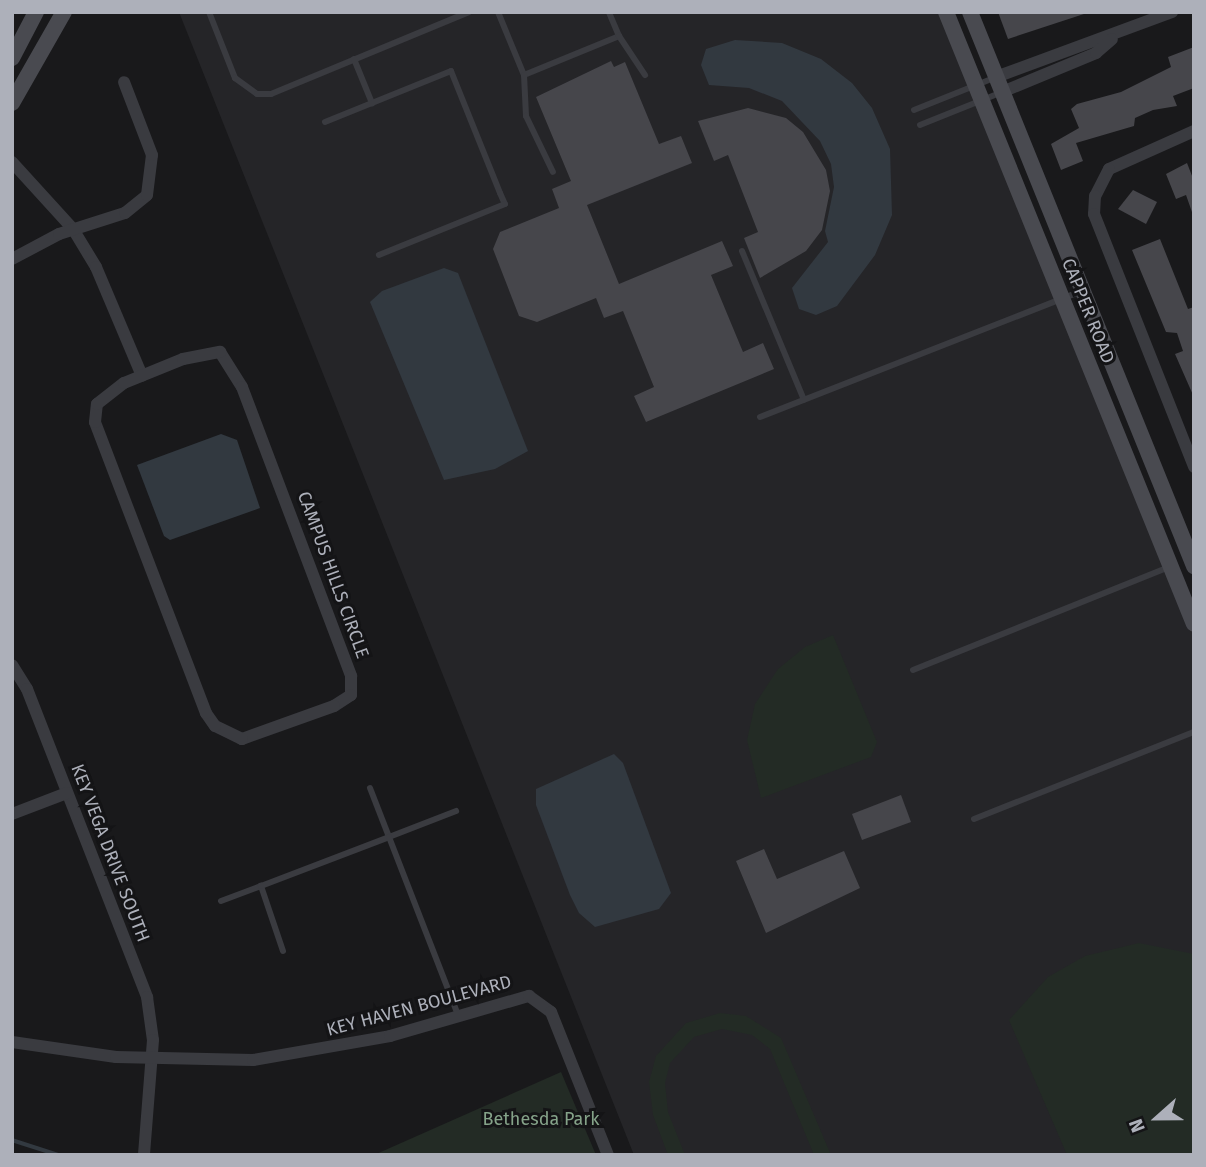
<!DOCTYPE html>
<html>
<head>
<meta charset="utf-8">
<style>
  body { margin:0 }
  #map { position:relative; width:1206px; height:1167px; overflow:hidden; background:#19191b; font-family:"Fira Sans",sans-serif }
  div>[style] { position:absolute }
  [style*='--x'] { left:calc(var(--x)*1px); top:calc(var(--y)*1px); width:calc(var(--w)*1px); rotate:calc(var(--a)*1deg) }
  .built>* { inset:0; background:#252528 }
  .green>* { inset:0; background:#232b25 }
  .water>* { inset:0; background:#323940 }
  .stream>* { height:3.5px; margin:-1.75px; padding:0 1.75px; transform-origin:1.75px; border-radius:1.75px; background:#323940 }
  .building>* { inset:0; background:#46464b }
  .lane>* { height:6px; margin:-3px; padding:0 3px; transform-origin:3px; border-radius:3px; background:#3a3b40 }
  .street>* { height:12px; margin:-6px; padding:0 6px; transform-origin:6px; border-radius:6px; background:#3a3b40 }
  .secondary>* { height:16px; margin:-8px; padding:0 8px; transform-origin:8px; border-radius:8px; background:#494a50 }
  span { translate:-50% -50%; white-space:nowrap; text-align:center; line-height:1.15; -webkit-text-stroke:6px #141416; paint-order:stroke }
  .street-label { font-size:18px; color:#adb0ba }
  .park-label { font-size:18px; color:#85a389 }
  .frame { position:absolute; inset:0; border:14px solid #adb0ba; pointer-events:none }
  .north { position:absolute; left:1122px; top:1083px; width:70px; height:70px; -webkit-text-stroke:5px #141416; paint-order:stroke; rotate:249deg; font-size:19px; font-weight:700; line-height:28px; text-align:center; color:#adb0ba }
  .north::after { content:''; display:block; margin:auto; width:24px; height:32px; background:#adb0ba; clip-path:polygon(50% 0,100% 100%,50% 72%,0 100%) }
</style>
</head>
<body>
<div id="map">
  <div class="built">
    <i style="clip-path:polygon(179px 12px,945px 12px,1194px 626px,1194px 1155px,634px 1155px)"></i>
  </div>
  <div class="green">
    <i style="clip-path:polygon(833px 635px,877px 742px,871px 757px,761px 798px,747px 740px,755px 704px,778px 669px,805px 647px)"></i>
    <i style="clip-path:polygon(1139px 943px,1194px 954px,1194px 1155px,1067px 1155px,1009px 1020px,1048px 977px,1085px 956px)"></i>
    <i style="clip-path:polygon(720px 1013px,746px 1016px,781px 1038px,831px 1155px,814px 1155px,770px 1049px,752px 1035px,722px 1029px,694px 1037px,670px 1063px,665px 1083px,668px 1112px,685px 1155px,668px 1155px,653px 1115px,649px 1082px,656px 1056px,686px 1023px)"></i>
    <i style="clip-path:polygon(561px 1072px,596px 1155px,374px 1155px)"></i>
  </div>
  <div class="water">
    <i style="clip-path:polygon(735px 40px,782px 43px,821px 59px,852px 83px,872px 108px,890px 149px,892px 215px,875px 255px,837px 306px,816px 315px,799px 309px,792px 288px,828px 242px,825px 231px,834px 187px,831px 164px,820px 141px,782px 101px,749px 88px,709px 85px,701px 65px,706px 49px)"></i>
    <i style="clip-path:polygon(444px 268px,458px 273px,528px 451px,495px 469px,444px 480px,370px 302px,382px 291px)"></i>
    <i style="clip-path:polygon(221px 434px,237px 440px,260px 508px,170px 540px,164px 536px,137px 465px)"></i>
    <i style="clip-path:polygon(614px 754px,623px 763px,671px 893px,659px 909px,595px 927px,579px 913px,570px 895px,536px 805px,536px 789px)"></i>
  </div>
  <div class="stream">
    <i style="--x:12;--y:1140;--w:49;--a:17.7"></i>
  </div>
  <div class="building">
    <i style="clip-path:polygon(998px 12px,1086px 12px,1087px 13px,1008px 39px)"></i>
    <i style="clip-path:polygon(1194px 47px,1194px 88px,1173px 96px,1177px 106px,1153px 110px,1135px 118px,1134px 126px,1076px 143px,1083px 161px,1061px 170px,1051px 144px,1079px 128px,1071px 109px,1077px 104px,1121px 92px,1171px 67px,1168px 57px)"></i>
    <i style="clip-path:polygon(611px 61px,614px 67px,625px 62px,659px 144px,681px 136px,692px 163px,587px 205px,619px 284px,722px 241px,733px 266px,711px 275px,743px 352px,763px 343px,774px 369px,646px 422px,634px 396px,654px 387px,623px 311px,604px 318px,596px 298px,537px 322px,519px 316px,493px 249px,500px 232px,559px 208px,552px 189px,571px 181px,536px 97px)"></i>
    <i style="clip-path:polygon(748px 108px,786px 118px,803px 132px,826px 170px,830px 191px,822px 230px,806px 251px,760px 278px,744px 238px,758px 232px,728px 155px,714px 161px,698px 121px)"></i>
    <i style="clip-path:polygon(1187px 163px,1194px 181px,1193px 215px,1186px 195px,1176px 199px,1166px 174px)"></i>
    <i style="clip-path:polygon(1133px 190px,1157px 202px,1146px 224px,1118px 209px)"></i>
    <i style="clip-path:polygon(1160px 239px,1188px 309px,1194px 307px,1193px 395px,1175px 354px,1183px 351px,1177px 333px,1166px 332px,1132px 250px)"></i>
    <i style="clip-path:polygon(901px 795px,911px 822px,862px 840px,852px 814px)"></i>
    <i style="clip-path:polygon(764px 849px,777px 879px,844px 851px,860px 888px,766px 933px,736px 861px)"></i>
  </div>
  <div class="lane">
    <i style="--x:209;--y:12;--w:71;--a:68.5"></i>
    <i style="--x:235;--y:78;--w:27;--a:36"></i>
    <i style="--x:257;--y:94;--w:14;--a:0"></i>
    <i style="--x:271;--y:94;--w:214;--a:-22.5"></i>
    <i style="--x:498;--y:12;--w:68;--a:67.6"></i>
    <i style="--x:524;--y:75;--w:103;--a:-22.3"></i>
    <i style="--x:619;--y:36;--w:26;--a:-113"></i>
    <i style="--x:619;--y:36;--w:47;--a:56.3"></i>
    <i style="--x:354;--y:59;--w:48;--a:67.8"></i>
    <i style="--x:524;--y:75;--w:41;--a:87.2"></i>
    <i style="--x:526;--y:116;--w:62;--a:64.3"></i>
    <i style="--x:914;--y:110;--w:86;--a:-21.8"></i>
    <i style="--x:325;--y:122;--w:136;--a:-22"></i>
    <i style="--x:451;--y:71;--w:131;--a:68.1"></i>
    <i style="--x:500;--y:193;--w:12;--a:66"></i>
    <i style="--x:505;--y:204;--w:136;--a:158"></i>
    <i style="--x:920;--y:125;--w:88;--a:-21.9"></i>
    <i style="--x:742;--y:251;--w:161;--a:67.4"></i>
    <i style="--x:760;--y:417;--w:345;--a:-21.4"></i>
    <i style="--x:913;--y:670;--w:276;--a:-21.9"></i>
    <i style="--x:370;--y:788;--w:53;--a:68.8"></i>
    <i style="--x:389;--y:837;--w:72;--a:-21.2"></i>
    <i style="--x:974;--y:819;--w:237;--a:-21.6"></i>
    <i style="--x:221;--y:901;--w:43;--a:-20.6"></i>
    <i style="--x:283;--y:951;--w:69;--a:-108.7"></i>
    <i style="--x:261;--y:886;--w:137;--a:-20.9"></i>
    <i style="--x:389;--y:837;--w:191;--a:68.8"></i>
  </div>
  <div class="street">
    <i style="--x:996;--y:77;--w:188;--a:-20.3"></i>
    <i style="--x:1002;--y:92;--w:102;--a:-22.5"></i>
    <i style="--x:1096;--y:53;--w:21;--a:-41"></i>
    <i style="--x:1194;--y:131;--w:93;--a:155.9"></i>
    <i style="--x:1109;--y:169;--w:30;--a:117"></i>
    <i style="--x:1095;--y:196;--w:18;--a:93"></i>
    <i style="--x:1094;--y:214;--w:272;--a:68.4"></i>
    <i style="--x:12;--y:162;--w:91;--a:47.7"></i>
    <i style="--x:73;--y:229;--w:44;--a:58.8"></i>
    <i style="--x:96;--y:267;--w:118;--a:67.1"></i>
    <i style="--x:12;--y:259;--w:53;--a:-28"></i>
    <i style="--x:59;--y:234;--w:69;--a:-17.7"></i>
    <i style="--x:125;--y:213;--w:28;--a:-39"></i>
    <i style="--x:147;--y:195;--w:40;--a:-82.9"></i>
    <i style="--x:152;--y:155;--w:78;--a:-111"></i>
    <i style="--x:220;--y:352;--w:41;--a:57.8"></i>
    <i style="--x:242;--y:387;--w:309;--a:69.3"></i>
    <i style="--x:351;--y:676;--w:19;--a:90"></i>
    <i style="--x:351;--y:695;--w:20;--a:147"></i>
    <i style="--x:334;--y:706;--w:98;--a:160.3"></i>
    <i style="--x:242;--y:739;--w:30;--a:-154"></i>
    <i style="--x:215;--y:726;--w:16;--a:-125"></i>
    <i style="--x:206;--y:713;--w:311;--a:-110.9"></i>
    <i style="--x:95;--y:422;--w:18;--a:-84"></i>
    <i style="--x:97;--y:404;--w:34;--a:-38"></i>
    <i style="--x:124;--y:383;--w:64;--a:-22.1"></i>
    <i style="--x:183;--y:359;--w:38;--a:-11"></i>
    <i style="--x:12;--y:665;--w:28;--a:58"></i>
    <i style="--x:27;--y:689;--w:331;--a:68.7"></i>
    <i style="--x:147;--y:997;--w:43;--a:82.1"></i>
    <i style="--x:153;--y:1040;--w:115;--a:94.5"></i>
    <i style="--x:12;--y:814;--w:59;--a:-20.9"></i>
    <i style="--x:12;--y:1042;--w:105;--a:8.2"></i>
    <i style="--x:116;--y:1057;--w:137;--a:1.3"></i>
    <i style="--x:253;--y:1060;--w:139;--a:-9.9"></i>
    <i style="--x:390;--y:1036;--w:145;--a:-16.1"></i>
    <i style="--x:529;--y:996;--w:27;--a:36"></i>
    <i style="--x:551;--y:1012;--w:154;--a:68.3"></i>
  </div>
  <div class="secondary">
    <i style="--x:946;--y:12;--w:660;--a:67.94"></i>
    <i style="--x:970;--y:12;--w:598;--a:67.98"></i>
    <i style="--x:12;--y:58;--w:52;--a:-62.4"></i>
    <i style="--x:12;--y:103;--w:105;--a:-60.3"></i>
  </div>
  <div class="street-label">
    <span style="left:1088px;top:311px;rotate:68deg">CAPPER ROAD</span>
    <span style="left:333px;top:575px;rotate:70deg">CAMPUS HILLS CIRCLE</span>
    <span style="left:110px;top:853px;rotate:69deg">KEY VEGA DRIVE SOUTH</span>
    <span style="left:419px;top:1006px;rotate:-15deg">KEY HAVEN BOULEVARD</span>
  </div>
  <div class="park-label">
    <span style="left:541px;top:1119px">Bethesda Park</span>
  </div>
  <div class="frame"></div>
  <div class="north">N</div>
</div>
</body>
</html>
